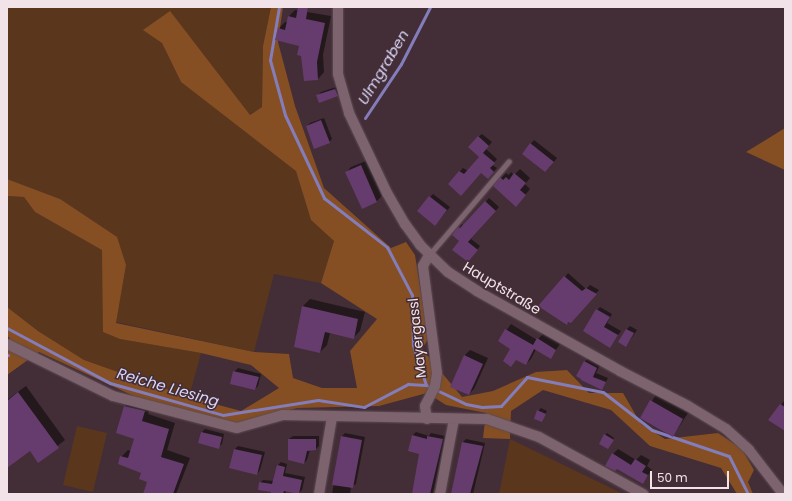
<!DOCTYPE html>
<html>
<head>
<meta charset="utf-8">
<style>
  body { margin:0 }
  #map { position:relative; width:792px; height:501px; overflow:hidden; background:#432d36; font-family:Poppins,sans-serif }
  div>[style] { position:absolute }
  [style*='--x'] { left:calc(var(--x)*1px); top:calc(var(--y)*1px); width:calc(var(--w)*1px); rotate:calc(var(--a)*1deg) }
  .green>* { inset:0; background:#5a371c }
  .forest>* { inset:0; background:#854f23 }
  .shadow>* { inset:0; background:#0007 }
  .stream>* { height:3px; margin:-1.5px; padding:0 1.5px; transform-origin:1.5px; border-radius:1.5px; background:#847dbb }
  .building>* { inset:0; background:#653c6d }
  .roads { filter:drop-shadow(0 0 1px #5d4b53) drop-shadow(0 0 1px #5d4b53) }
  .lane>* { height:5px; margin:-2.5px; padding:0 2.5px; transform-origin:2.5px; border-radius:2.5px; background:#7c636d }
  .street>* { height:10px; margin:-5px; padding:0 5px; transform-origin:5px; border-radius:5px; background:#7c636d }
  .secondary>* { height:10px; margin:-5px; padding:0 5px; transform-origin:5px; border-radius:5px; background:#7c636d }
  span { translate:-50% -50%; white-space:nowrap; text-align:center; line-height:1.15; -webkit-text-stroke:3px #432d36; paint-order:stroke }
  .street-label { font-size:14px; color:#f2e3e8 }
  .water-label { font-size:15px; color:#d9d6fa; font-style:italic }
  .frame { position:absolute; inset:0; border:8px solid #f2e3e8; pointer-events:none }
  .scale { position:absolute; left:650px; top:471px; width:79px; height:18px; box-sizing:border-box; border:2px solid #f2e3e8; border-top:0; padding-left:5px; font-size:12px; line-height:14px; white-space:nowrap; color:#f2e3e8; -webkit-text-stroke:3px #432d36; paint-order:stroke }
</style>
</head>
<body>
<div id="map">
  <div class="green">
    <i style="clip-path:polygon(7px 7px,271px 7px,263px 46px,262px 107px,249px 115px,170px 12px,162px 43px,181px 82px,296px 170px,311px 220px,334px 241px,321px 283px,274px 274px,254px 352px,116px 322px,126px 265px,60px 199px,7px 179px)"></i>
    <i style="clip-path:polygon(7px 196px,24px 197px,35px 212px,103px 250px,103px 332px,121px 339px,201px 353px,189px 397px,84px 360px,38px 331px,7px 307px)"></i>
    <i style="clip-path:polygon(77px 426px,107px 433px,93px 492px,63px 485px)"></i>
    <i style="clip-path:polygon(510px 439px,623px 494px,624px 494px,499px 494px)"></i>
  </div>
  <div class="forest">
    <i style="clip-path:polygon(271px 7px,283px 7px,278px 42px,295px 106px,324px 188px,391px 248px,406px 242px,415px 255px,428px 339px,422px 349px,462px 397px,493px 391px,536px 372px,567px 370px,589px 393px,623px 393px,641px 424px,665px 439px,718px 433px,742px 449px,754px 470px,748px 482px,753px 494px,737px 494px,721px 468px,650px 446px,611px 410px,543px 390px,511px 411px,510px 439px,483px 438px,486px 413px,446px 405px,427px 393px,379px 406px,297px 408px,237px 424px,138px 398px,39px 352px,7px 375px,7px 341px,10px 338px,7px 336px,7px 307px,38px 331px,84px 360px,189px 397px,241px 411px,279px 388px,251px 365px,201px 353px,120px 339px,103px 332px,102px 250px,35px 212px,24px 197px,7px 196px,7px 179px,60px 199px,117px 237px,126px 265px,116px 323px,254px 352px,289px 354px,293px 378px,322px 388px,357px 388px,350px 351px,377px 319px,321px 283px,334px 241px,311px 220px,296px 171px,181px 82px,162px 43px,143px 30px,170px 11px,250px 115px,262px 107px,263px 46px)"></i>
    <i style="clip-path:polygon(785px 128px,785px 170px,746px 152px)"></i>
  </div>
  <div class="shadow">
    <i style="clip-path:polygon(295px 10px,331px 16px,323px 55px,324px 72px,318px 79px,300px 45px,279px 28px,285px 22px,287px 22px,289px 16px)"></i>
    <i style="clip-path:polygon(339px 86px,340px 92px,337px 95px,318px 95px,321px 92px)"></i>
    <i style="clip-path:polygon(324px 118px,332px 139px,329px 142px,307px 126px,310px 123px)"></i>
    <i style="clip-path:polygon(482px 134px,492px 142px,486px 149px,497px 159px,492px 165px,497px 168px,491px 175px,481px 172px,449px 184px,463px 168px,468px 171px,481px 157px,478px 137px)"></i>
    <i style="clip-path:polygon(534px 140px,557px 158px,549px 168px,523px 153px)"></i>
    <i style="clip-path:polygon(366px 161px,382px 196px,377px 201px,362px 208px,346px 173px,351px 167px)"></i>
    <i style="clip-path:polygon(520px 169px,530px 178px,525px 184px,530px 189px,521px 200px,501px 178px,506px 173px,509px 175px,511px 172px,514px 175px)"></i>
    <i style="clip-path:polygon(433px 194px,450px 207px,438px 221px,430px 197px)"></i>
    <i style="clip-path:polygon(489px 198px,499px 207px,471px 239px,480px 246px,471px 258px,461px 240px,459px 228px,462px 224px,464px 226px)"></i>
    <i style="clip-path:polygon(568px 273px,586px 289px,590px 285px,599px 290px,574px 319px,567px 323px,565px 277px)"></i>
    <i style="clip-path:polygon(310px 299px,365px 312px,360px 331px,353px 338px,330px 333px,327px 345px,320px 352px,303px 306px)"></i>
    <i style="clip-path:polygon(600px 307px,612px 314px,607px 323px,621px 331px,610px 346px,597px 310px)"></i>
    <i style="clip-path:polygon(511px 324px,537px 340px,543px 334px,560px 344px,550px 358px,536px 349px,531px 359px,526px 364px,512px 348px,499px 341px)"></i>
    <i style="clip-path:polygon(630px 326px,637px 330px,626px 346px,627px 329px)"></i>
    <i style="clip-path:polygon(470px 350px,488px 358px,474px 389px,469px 394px,451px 386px,465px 355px)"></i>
    <i style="clip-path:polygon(588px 359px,600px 365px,596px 373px,608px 378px,602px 389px,582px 380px,584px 362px)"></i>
    <i style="clip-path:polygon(238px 368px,261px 374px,258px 386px,255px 389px,234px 372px)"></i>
    <i style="clip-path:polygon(26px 386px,65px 440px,38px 461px,30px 450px,7px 467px,7px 400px)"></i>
    <i style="clip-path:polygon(656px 395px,688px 413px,673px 436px,641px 417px)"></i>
    <i style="clip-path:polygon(132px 400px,151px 405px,148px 414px,175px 423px,167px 450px,190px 458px,176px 494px,144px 494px,149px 482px,142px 472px,121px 457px,128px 450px,131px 451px,135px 439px,117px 433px,125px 406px)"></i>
    <i style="clip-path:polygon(784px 401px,785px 402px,785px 429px,770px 420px)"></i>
    <i style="clip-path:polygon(541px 408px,547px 411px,542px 421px,538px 411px)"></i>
    <i style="clip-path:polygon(205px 429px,224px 434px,222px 444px,218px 447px,202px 432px)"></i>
    <i style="clip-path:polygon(416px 432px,429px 436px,431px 433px,445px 436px,433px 494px,414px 494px,420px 453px,412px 436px)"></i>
    <i style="clip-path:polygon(345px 433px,365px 437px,356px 484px,351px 487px,350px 494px,332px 494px,342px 436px)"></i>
    <i style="clip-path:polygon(607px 433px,614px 438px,609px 447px,605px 435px)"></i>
    <i style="clip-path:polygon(293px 436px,319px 436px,319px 446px,316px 449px,310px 450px,307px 460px,304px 463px,289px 439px)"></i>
    <i style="clip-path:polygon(466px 439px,485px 443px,473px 494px,452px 494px,463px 442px)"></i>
    <i style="clip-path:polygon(238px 446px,265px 452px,260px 470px,257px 474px,231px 467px,235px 449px)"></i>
    <i style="clip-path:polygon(618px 449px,636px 460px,641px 455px,650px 460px,647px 466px,652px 470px,642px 483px,618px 468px,613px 454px)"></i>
    <i style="clip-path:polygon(281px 462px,287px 464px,285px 473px,305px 477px,302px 490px,299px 493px,286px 490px,285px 494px,272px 494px,272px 491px,260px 483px,263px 480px,274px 481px,278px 465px)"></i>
  </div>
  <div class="stream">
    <i style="--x:279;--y:7;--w:54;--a:99.6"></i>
    <i style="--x:270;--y:60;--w:57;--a:74.7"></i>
    <i style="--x:285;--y:115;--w:92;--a:64.8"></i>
    <i style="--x:324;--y:198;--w:80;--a:37.9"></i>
    <i style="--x:387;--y:247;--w:54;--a:62.5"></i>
    <i style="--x:412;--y:295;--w:50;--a:88.9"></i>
    <i style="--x:413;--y:345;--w:42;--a:72"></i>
    <i style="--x:365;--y:118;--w:65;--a:-56.3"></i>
    <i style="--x:401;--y:64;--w:64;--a:-63"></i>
    <i style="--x:7;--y:328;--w:117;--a:28.1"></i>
    <i style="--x:110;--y:383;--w:117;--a:15.8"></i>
    <i style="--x:223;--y:415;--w:96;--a:-9"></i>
    <i style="--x:318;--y:400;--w:47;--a:8.7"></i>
    <i style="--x:364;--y:407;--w:50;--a:-27.6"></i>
    <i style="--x:408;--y:384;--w:18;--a:3"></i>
    <i style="--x:426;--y:385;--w:44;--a:25.4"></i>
    <i style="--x:466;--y:404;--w:16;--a:11"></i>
    <i style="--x:482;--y:407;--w:19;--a:-3"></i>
    <i style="--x:501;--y:406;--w:39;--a:-48"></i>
    <i style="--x:527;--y:377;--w:77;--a:11.2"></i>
    <i style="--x:603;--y:392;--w:62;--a:37.8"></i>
    <i style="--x:652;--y:430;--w:81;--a:18.7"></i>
    <i style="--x:729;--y:456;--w:42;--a:63.4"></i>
    <i style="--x:7;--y:355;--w:1;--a:0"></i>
  </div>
  <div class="building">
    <i style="clip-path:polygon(298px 7px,308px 7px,306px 19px,325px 23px,317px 62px,318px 80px,304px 81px,301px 56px,297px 55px,299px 46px,275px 40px,278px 28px,285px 30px,288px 16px,296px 18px)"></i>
    <i style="clip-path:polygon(335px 89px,338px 96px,319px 103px,316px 95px)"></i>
    <i style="clip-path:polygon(321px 120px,330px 143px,314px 149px,306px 126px)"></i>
    <i style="clip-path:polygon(478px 136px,489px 146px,483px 153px,495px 163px,490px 168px,494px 172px,488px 179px,481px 173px,461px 196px,448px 184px,459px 171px,464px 174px,479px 157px,468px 147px)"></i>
    <i style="clip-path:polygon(530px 143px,554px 162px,545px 172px,522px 154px)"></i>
    <i style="clip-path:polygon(361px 165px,377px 202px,362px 209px,345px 172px)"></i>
    <i style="clip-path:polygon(514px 173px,526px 183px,520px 190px,526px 195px,516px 207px,493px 186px,500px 177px,503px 180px,506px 177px,509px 180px)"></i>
    <i style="clip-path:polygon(429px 196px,447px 210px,435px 226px,417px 211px)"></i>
    <i style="clip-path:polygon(485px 201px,496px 211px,468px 242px,478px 250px,468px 262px,452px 250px,459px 241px,452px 235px,458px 227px,460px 228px)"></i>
    <i style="clip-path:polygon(564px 276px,582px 291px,586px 288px,597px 294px,571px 323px,568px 322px,567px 325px,538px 306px)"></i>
    <i style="clip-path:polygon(302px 306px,358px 319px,354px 339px,325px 332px,320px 353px,294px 347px)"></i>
    <i style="clip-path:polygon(596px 309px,610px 317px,604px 327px,618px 335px,610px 348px,583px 331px)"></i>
    <i style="clip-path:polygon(505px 329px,533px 345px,537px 338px,556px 350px,551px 359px,534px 349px,526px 365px,516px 360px,511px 367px,503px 361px,510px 349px,498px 341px)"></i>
    <i style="clip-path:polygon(626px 329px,634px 333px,626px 347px,618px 342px)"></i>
    <i style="clip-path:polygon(464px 355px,483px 364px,469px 395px,450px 387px)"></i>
    <i style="clip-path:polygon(584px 361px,597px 368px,593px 377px,606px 382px,602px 390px,581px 380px,581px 379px,576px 376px)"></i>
    <i style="clip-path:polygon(233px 371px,259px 377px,255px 390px,230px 384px)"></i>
    <i style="clip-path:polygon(18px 392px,59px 448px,38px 463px,30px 451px,7px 468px,7px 401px)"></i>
    <i style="clip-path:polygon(650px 400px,683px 419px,673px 437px,640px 418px)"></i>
    <i style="clip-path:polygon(780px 404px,785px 407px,785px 431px,768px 420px)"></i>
    <i style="clip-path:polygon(124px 406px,145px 411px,142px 421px,169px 429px,161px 457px,184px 464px,173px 494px,143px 494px,147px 482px,139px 479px,141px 473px,118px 464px,120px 456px,128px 458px,134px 439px,116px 433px)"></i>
    <i style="clip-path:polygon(537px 410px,546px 414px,542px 422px,534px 419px)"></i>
    <i style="clip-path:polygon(201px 432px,222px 437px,219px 449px,198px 443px)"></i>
    <i style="clip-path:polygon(604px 434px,614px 440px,608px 449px,599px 444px)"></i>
    <i style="clip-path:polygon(412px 435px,427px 439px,427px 436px,443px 439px,430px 494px,412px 494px,419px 454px,408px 451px)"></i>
    <i style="clip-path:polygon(341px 436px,362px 440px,353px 488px,332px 485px)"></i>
    <i style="clip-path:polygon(288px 439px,316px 439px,316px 450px,307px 451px,304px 464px,288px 460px)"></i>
    <i style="clip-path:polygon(462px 442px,483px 446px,470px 494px,451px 494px)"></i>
    <i style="clip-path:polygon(234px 449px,262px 455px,257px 475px,229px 468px)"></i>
    <i style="clip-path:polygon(612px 453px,631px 465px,635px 459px,646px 466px,642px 472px,648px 475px,643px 484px,617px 469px,615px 471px,605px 466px)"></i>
    <i style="clip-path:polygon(277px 465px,285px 467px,283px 476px,302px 480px,299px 494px,284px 491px,283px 494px,271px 494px,271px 492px,258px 490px,259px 482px,272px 484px)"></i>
  </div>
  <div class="roads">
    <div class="lane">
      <i style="--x:429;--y:255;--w:123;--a:-49.6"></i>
    </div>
    <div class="street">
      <i style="--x:427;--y:419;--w:13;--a:-99"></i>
      <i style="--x:425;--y:406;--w:22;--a:-63"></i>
      <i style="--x:435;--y:386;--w:13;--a:-81"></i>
      <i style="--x:437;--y:373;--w:108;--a:-97.5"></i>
      <i style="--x:423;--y:266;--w:13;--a:-61"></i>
      <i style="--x:319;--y:494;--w:78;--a:-80.4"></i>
      <i style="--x:440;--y:494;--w:76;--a:-79.4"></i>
    </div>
    <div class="secondary">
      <i style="--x:338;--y:7;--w:67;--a:90"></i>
      <i style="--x:338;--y:74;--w:41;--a:74.2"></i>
      <i style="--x:349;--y:113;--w:89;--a:64.6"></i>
      <i style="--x:387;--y:193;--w:36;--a:60"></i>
      <i style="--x:405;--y:224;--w:26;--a:54"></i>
      <i style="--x:420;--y:245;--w:39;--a:44"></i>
      <i style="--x:448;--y:272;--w:35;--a:33"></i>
      <i style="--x:477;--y:291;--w:164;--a:29.2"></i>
      <i style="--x:620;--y:371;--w:76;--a:27.2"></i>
      <i style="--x:688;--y:406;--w:44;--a:31.2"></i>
      <i style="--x:726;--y:429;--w:31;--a:42"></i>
      <i style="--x:749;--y:450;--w:56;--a:52.3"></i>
      <i style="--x:7;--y:344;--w:118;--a:26.1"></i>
      <i style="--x:113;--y:396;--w:128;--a:14.5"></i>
      <i style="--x:237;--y:428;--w:48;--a:-15.8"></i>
      <i style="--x:283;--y:415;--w:204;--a:1.1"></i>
      <i style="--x:487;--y:419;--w:55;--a:19.1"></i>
      <i style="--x:539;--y:437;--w:119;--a:28.7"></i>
    </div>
  </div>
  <div class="street-label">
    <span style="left:502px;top:288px;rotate:31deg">Hauptstraße</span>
    <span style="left:417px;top:338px;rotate:-96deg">Mayergassl</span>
  </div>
  <div class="water-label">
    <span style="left:383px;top:67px;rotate:-59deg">Ulmgraben</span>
    <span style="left:168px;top:387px;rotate:16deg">Reiche Liesing</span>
  </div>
  <div class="frame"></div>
  <div class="scale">50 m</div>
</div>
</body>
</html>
